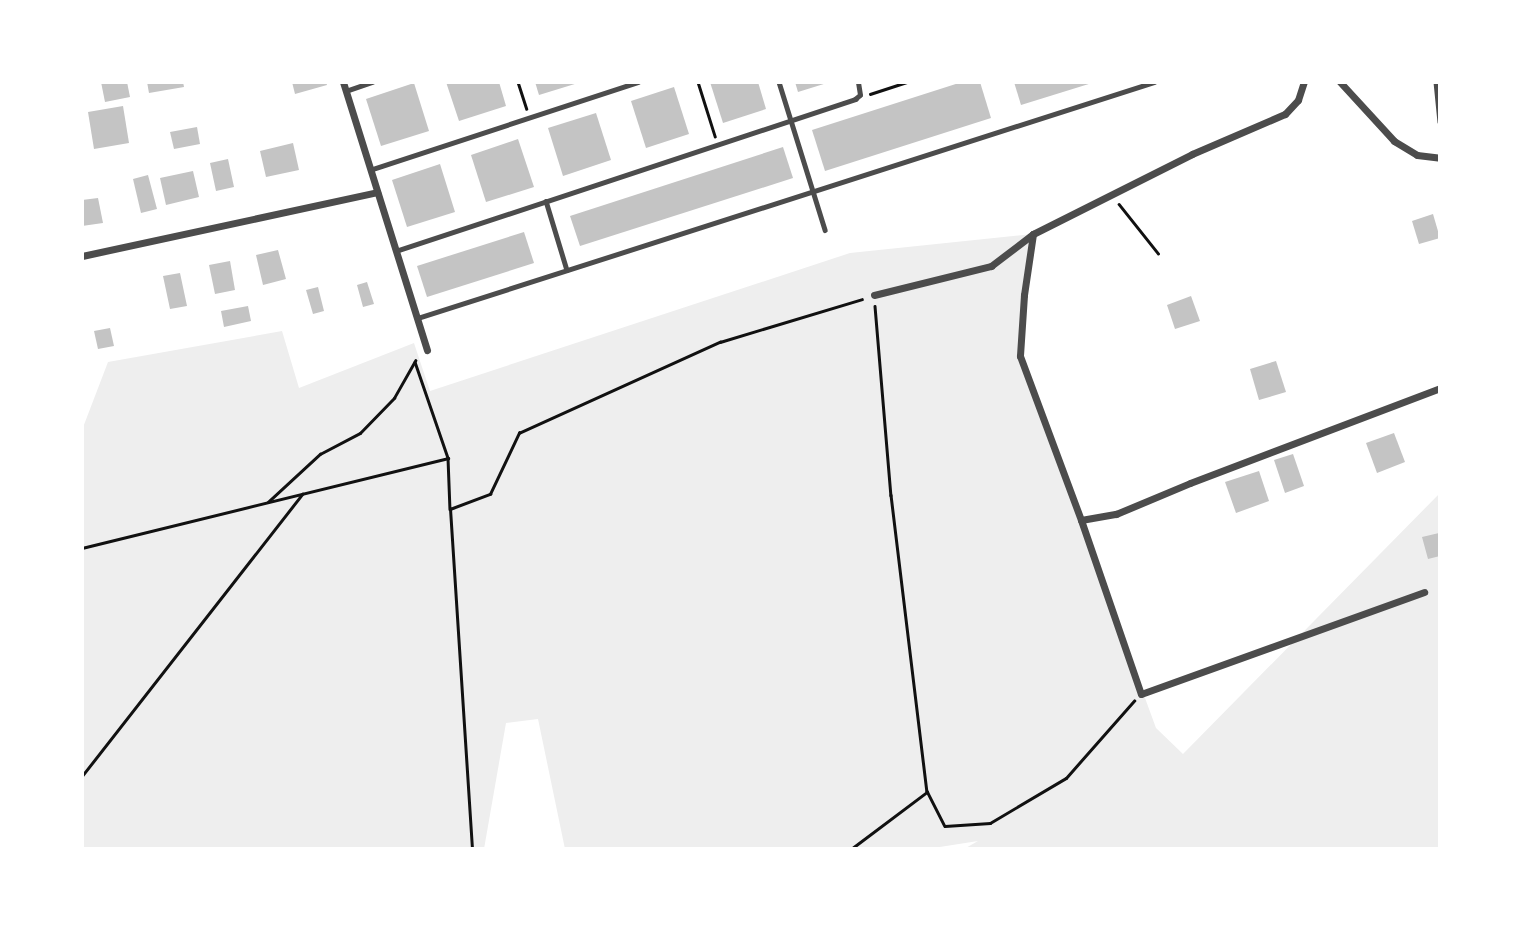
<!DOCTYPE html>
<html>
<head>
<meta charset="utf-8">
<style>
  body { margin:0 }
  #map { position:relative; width:1522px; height:931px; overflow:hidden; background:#fff; font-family:Mulish,sans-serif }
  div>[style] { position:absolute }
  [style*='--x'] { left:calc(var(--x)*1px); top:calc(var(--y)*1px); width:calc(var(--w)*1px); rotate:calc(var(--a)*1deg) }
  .green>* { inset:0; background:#eee }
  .building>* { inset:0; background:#c4c4c4 }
  .path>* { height:2.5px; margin:-1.25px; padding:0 1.25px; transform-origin:1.25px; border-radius:1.25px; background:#111 }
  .service>* { height:4.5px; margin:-2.25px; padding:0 2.25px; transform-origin:2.25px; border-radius:2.25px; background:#4c4c4c }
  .minor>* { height:7px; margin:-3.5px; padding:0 3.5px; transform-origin:3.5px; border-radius:3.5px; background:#4c4c4c }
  span { translate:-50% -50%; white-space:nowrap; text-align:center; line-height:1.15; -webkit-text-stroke:6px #fff; paint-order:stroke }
  .frame { position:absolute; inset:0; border:84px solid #fff; pointer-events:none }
</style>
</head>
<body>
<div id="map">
  <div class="green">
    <i style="clip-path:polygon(1033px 234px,1020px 356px,1156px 728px,1183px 754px,1440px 493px,1440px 849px,964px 849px,978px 841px,927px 849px,565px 849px,538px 719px,506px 723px,484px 849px,82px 849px,82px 430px,108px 362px,282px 331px,299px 388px,414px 343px,430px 391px,850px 253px)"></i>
  </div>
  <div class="building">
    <i style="clip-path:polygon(101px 82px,127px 82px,130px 97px,105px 102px)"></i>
    <i style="clip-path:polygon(147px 82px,183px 82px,184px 87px,149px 93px)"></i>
    <i style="clip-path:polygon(292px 82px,326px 82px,327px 85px,295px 94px)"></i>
    <i style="clip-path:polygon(446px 82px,499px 82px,506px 106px,459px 121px)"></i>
    <i style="clip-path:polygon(535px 82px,578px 82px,578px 83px,539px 95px)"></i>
    <i style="clip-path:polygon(710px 82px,758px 82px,766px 109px,723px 123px)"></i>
    <i style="clip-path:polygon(795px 82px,827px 82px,827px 83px,798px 92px)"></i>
    <i style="clip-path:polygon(962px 82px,980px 82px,991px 118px,825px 171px,812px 130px)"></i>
    <i style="clip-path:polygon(1014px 82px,1092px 82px,1092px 83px,1021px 105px)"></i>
    <i style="clip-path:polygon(414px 83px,429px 131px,381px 146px,366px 99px)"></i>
    <i style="clip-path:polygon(674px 87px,689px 134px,646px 148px,631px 101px)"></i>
    <i style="clip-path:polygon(123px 106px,129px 143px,94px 149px,88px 112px)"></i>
    <i style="clip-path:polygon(596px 113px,611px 160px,563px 176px,548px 128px)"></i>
    <i style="clip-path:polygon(197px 127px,200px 144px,174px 149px,170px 132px)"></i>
    <i style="clip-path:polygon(518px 139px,534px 187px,486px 202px,471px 155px)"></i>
    <i style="clip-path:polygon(293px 143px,299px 170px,266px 177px,260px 151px)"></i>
    <i style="clip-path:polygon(783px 147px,793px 178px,580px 246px,570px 216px)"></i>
    <i style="clip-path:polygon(228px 159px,234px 187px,216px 191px,210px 163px)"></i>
    <i style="clip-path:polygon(440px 164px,455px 212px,407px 227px,392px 180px)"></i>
    <i style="clip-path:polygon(193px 171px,199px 197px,166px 205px,160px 178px)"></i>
    <i style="clip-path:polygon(148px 175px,157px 209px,141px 213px,133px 179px)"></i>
    <i style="clip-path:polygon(98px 198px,103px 223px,82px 226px,82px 200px)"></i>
    <i style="clip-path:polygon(1433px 214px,1440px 238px,1419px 244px,1412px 221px)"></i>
    <i style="clip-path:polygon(524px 232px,534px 263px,427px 297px,417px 266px)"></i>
    <i style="clip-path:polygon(278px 250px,286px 279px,263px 285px,256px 255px)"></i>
    <i style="clip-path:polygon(230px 261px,235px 290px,215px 294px,209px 265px)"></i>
    <i style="clip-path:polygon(180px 273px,187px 306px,170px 309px,163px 276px)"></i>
    <i style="clip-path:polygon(367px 282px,374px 304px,363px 307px,357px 285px)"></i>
    <i style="clip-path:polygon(318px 287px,324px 311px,313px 314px,306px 290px)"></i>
    <i style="clip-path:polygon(1191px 296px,1200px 321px,1175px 329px,1167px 305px)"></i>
    <i style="clip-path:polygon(248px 306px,251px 321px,224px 327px,221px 311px)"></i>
    <i style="clip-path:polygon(110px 328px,114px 346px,98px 349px,94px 331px)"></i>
    <i style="clip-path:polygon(1276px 361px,1286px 392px,1259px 400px,1250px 369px)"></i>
    <i style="clip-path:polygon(1394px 433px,1405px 462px,1377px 473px,1366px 443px)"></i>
    <i style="clip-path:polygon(1293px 454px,1304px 486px,1285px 493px,1274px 460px)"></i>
    <i style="clip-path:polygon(1259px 471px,1269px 501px,1236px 513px,1225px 482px)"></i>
    <i style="clip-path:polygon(1439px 533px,1440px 556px,1428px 559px,1422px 537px)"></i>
  </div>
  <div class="path">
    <i style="--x:518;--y:82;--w:28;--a:72"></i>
    <i style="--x:698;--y:82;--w:57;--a:72.5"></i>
    <i style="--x:870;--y:94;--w:39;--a:-18"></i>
    <i style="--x:1119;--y:204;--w:63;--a:51.5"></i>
    <i style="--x:875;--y:306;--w:190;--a:85.2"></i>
    <i style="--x:891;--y:495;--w:298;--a:83.1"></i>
    <i style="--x:927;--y:791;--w:39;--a:63"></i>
    <i style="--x:945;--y:826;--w:45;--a:-3.8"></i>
    <i style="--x:990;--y:823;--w:88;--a:-30.6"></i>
    <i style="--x:1066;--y:778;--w:103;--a:-48.6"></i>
    <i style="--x:415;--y:362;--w:102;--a:71"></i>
    <i style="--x:268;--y:502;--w:71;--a:-42.7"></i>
    <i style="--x:320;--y:454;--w:45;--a:-27.7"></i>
    <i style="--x:360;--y:433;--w:49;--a:-45.8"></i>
    <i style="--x:394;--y:398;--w:43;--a:-60.4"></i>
    <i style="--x:82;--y:548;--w:377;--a:-13.8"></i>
    <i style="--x:448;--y:458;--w:51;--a:87.8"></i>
    <i style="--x:82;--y:776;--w:358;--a:-52"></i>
    <i style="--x:472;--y:849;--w:341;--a:-93.7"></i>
    <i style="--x:450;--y:509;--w:43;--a:-20.6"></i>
    <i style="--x:490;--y:494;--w:68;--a:-64.6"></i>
    <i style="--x:519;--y:433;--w:221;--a:-24.4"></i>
    <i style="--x:720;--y:342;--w:148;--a:-16.8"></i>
    <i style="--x:851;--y:849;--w:95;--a:-36.9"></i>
  </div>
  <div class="service">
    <i style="--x:779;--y:82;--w:155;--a:72.7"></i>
    <i style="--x:1436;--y:82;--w:40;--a:84.3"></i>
    <i style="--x:346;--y:91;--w:28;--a:-19"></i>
    <i style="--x:370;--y:170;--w:282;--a:-18.2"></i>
    <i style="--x:546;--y:201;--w:72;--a:73.1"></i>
    <i style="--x:396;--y:251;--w:484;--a:-18.3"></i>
    <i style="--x:855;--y:99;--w:6;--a:-39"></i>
    <i style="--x:860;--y:95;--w:13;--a:-99"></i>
    <i style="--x:418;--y:318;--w:773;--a:-17.78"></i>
  </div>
  <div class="minor">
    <i style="--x:343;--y:82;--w:281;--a:72.6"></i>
    <i style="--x:1340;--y:82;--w:80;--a:47.5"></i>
    <i style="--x:1394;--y:141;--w:27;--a:31"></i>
    <i style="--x:1417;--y:155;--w:23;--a:7"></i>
    <i style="--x:1033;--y:234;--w:62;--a:98.4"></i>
    <i style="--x:1024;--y:295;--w:61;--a:93.8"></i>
    <i style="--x:1020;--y:356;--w:175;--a:69.6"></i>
    <i style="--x:1081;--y:520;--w:184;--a:71"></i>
    <i style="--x:1141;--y:694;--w:301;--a:-19.8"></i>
    <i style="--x:82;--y:256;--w:302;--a:-12.2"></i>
    <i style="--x:874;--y:295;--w:121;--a:-13.9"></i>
    <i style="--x:991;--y:266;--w:53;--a:-37.3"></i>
    <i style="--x:1033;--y:234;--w:178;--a:-26.7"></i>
    <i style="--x:1192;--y:154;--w:101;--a:-23.3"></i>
    <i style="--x:1285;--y:114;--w:19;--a:-47"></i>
    <i style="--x:1298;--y:100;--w:19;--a:-72"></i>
    <i style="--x:1081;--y:520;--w:36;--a:-10"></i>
    <i style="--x:1116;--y:514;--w:80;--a:-22.7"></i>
    <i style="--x:1190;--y:483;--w:267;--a:-20.8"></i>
  </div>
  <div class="frame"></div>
</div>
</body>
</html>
